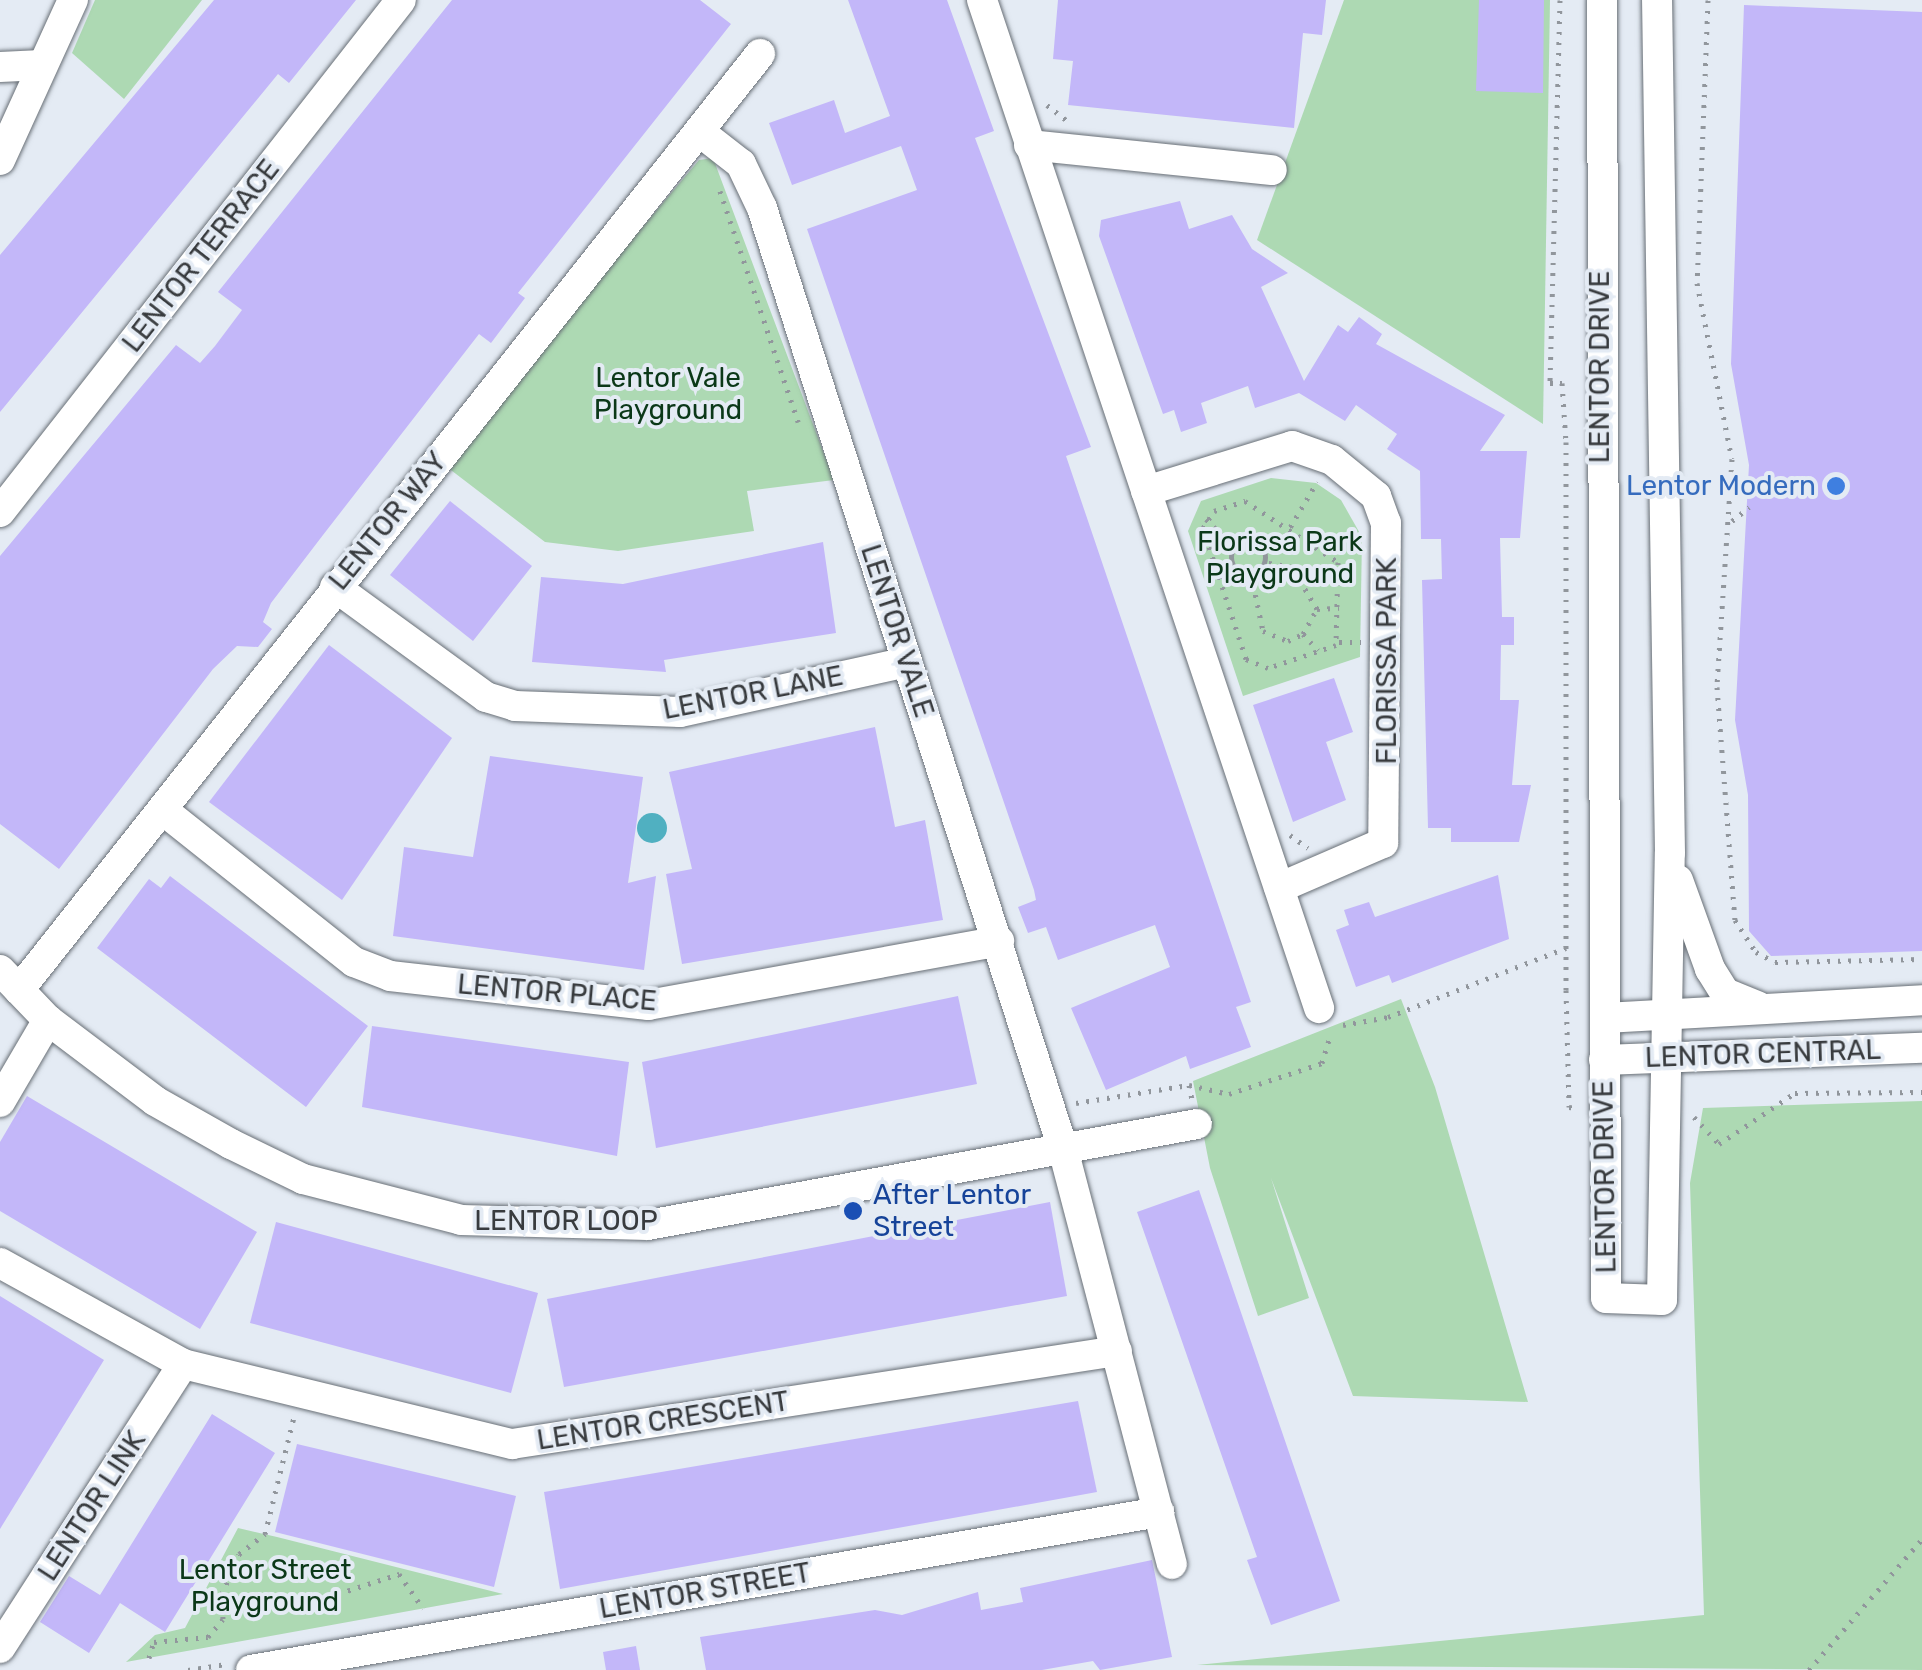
<!DOCTYPE html>
<html>
<head>
<meta charset="utf-8">
<style>
  body { margin:0 }
  #map { position:relative; width:1922px; height:1670px; overflow:hidden; background:#e4ebf4; font-family:Rubik,sans-serif }
  div>[style] { position:absolute }
  [style*='--x'] { left:calc(var(--x)*1px); top:calc(var(--y)*1px); width:calc(var(--w)*1px); rotate:calc(var(--a)*1deg) }
  .green>* { inset:0; background:#add9b3 }
  .water>* { inset:0; background:#50b0c1 }
  .round { border-radius:50% }
  .building>* { inset:0; background:#c3b7f9 }
  .path>* { height:5px; margin-top:-2.5px; transform-origin:0; background:repeating-linear-gradient(90deg,#91969c 0 2.5px,transparent 0 10.5px) }
  .path>.ring { margin:-2.5px; padding:0; box-sizing:content-box; background:none; border:5px solid #91969c; border-radius:50% }
  .roads { filter:drop-shadow(0 0 2px #686f76) drop-shadow(0 0 2px #686f76) }
  .minor>* { height:30px; margin:-15px; padding:0 15px; transform-origin:15px; border-radius:15px; background:#fff }
  .dots>* { width:28px; height:28px; translate:-50% -50%; box-sizing:border-box; border:5px solid #e4ebf4; border-radius:50% }
  span { translate:-50% -50%; white-space:nowrap; text-align:center; line-height:1.15; -webkit-text-stroke:8px #e4ebf4; paint-order:stroke }
  .street-label { font-size:28px; color:#383b3e }
  .park-label { font-size:28px; color:#0b3818 }
  .shop-label { font-size:28px; color:#366cbe }
  .right { translate:-100% -50%; text-align:right }
  .transit-label { font-size:28px; color:#164399 }
  .left { translate:0 -50%; text-align:left }
</style>
</head>
<body>
<div id="map">
  <div class="green">
    <i style="clip-path:polygon(95px 0,202px 0,124px 99px,72px 53px)"></i>
    <i style="clip-path:polygon(1344px 0,1550px 0,1543px 424px,1257px 240px)"></i>
    <i style="clip-path:polygon(713px 158px,834px 480px,747px 491px,754px 531px,618px 551px,545px 542px,443px 464px,699px 160px)"></i>
    <i style="clip-path:polygon(1271px 478px,1316px 483px,1341px 500px,1362px 537px,1360px 657px,1243px 696px,1188px 531px,1201px 501px)"></i>
    <i style="clip-path:polygon(1401px 999px,1435px 1087px,1528px 1402px,1353px 1396px,1271px 1178px,1309px 1298px,1258px 1316px,1210px 1168px,1193px 1081px)"></i>
    <i style="clip-path:polygon(1922px 1101px,1922px 1670px,1197px 1665px,1704px 1615px,1690px 1183px,1703px 1108px)"></i>
    <i style="clip-path:polygon(238px 1528px,277px 1537px,503px 1594px,126px 1662px,155px 1635px,185px 1628px)"></i>
  </div>
  <div class="water">
    <i class="round" style="left:637px;top:813px;width:30px;height:30px"></i>
  </div>
  <div class="building">
    <i style="clip-path:polygon(214px 0,356px 0,289px 83px,278px 74px,0 412px,0 255px)"></i>
    <i style="clip-path:polygon(452px 0,700px 0,731px 24px,518px 293px,525px 298px,491px 343px,479px 334px,323px 535px,271px 603px,263px 622px,272px 629px,258px 647px,237px 646px,213px 669px,59px 869px,0 824px,0 556px,176px 345px,200px 363px,215px 346px,242px 310px,218px 292px)"></i>
    <i style="clip-path:polygon(848px 0,947px 0,994px 131px,975px 138px,1091px 447px,1066px 456px,1251px 1002px,1236px 1007px,1251px 1047px,1190px 1069px,1186px 1056px,1106px 1090px,1071px 1008px,1170px 967px,1155px 925px,1058px 960px,1046px 927px,1028px 933px,1018px 907px,1036px 900px,1034px 890px,807px 229px,917px 190px,901px 146px,792px 185px,769px 123px,834px 100px,845px 133px,890px 116px)"></i>
    <i style="clip-path:polygon(1058px 0,1326px 0,1322px 35px,1303px 33px,1294px 128px,1068px 105px,1073px 61px,1053px 59px)"></i>
    <i style="clip-path:polygon(1479px 0,1544px 0,1543px 93px,1476px 91px)"></i>
    <i style="clip-path:polygon(1744px 5px,1922px 12px,1922px 951px,1771px 956px,1749px 931px,1748px 795px,1735px 720px,1749px 465px,1731px 364px)"></i>
    <i style="clip-path:polygon(1180px 201px,1189px 229px,1232px 215px,1252px 249px,1288px 273px,1261px 287px,1304px 381px,1338px 325px,1348px 332px,1359px 317px,1382px 334px,1376px 344px,1505px 415px,1480px 451px,1527px 451px,1520px 538px,1500px 538px,1502px 617px,1514px 617px,1514px 645px,1501px 645px,1500px 700px,1519px 700px,1512px 785px,1531px 785px,1519px 842px,1451px 842px,1451px 828px,1428px 828px,1422px 580px,1442px 579px,1441px 539px,1421px 539px,1420px 471px,1387px 449px,1397px 434px,1356px 405px,1345px 421px,1299px 393px,1255px 408px,1248px 386px,1201px 403px,1207px 423px,1181px 432px,1174px 410px,1163px 414px,1099px 236px,1101px 220px)"></i>
    <i style="clip-path:polygon(450px 501px,532px 566px,473px 641px,390px 575px)"></i>
    <i style="clip-path:polygon(823px 542px,836px 633px,664px 660px,666px 672px,532px 662px,541px 577px,623px 584px)"></i>
    <i style="clip-path:polygon(329px 645px,452px 738px,342px 900px,209px 802px)"></i>
    <i style="clip-path:polygon(1334px 678px,1353px 732px,1326px 742px,1346px 800px,1293px 822px,1253px 705px)"></i>
    <i style="clip-path:polygon(875px 727px,895px 827px,925px 820px,943px 920px,682px 964px,666px 874px,692px 869px,669px 772px)"></i>
    <i style="clip-path:polygon(490px 756px,643px 777px,628px 883px,656px 876px,644px 970px,393px 936px,404px 847px,473px 857px)"></i>
    <i style="clip-path:polygon(1498px 875px,1509px 939px,1392px 983px,1389px 975px,1356px 987px,1336px 930px,1349px 925px,1344px 910px,1369px 902px,1375px 917px)"></i>
    <i style="clip-path:polygon(170px 876px,368px 1026px,306px 1107px,97px 948px,149px 879px,161px 888px)"></i>
    <i style="clip-path:polygon(958px 996px,977px 1084px,656px 1148px,642px 1062px)"></i>
    <i style="clip-path:polygon(372px 1026px,629px 1062px,617px 1156px,362px 1107px)"></i>
    <i style="clip-path:polygon(27px 1096px,257px 1232px,200px 1329px,0 1211px,0 1142px)"></i>
    <i style="clip-path:polygon(1199px 1190px,1340px 1601px,1271px 1625px,1247px 1560px,1257px 1557px,1137px 1212px)"></i>
    <i style="clip-path:polygon(1050px 1202px,1067px 1296px,564px 1387px,547px 1299px)"></i>
    <i style="clip-path:polygon(276px 1222px,538px 1293px,511px 1393px,250px 1323px)"></i>
    <i style="clip-path:polygon(0 1296px,104px 1360px,0 1529px)"></i>
    <i style="clip-path:polygon(1078px 1401px,1097px 1492px,560px 1589px,544px 1492px)"></i>
    <i style="clip-path:polygon(212px 1414px,275px 1453px,165px 1632px,120px 1603px,89px 1653px,40px 1622px,69px 1576px,100px 1595px)"></i>
    <i style="clip-path:polygon(297px 1444px,516px 1496px,494px 1587px,275px 1532px)"></i>
    <i style="clip-path:polygon(1152px 1560px,1172px 1657px,1100px 1670px,1093px 1661px,1042px 1670px,706px 1670px,700px 1637px,875px 1610px,902px 1615px,978px 1592px,981px 1610px,1023px 1602px,1020px 1588px)"></i>
    <i style="clip-path:polygon(636px 1646px,640px 1670px,606px 1670px,603px 1652px)"></i>
  </div>
  <div class="path">
    <i style="--x:1560;--y:0;--w:383;--a:91.5"></i>
    <i style="--x:1550;--y:383;--w:12;--a:0"></i>
    <i style="--x:1562;--y:383;--w:59;--a:86.1"></i>
    <i style="--x:1566;--y:442;--w:548;--a:90"></i>
    <i style="--x:1566;--y:990;--w:117;--a:88.5"></i>
    <i style="--x:1569;--y:1107;--w:8;--a:7"></i>
    <i style="--x:1708;--y:0;--w:283;--a:92.2"></i>
    <i style="--x:1697;--y:283;--w:179;--a:78.8"></i>
    <i style="--x:1732;--y:459;--w:228;--a:93.8"></i>
    <i style="--x:1717;--y:687;--w:234;--a:85.6"></i>
    <i style="--x:1735;--y:920;--w:38;--a:57"></i>
    <i style="--x:1756;--y:952;--w:21;--a:28"></i>
    <i style="--x:1775;--y:962;--w:147;--a:-1.2"></i>
    <i style="--x:1047;--y:105;--w:24;--a:38"></i>
    <i style="--x:720;--y:191;--w:244;--a:71.3"></i>
    <i style="--x:1245;--y:501;--w:111;--a:33.3"></i>
    <i style="--x:1338;--y:562;--w:83;--a:91.4"></i>
    <i style="--x:1336;--y:645;--w:72;--a:161.3"></i>
    <i style="--x:1268;--y:668;--w:24;--a:-158"></i>
    <i style="--x:1246;--y:659;--w:138;--a:-108.2"></i>
    <i style="--x:1203;--y:528;--w:20;--a:-57"></i>
    <i style="--x:1214;--y:511;--w:33;--a:-18"></i>
    <i style="--x:1206;--y:519;--w:40;--a:45"></i>
    <i style="--x:1732;--y:521;--w:22;--a:-39"></i>
    <i style="--x:1285;--y:536;--w:63;--a:-59.3"></i>
    <i class="ring" style="left:1231px;top:540px;width:29px;height:29px"></i>
    <i style="--x:1251;--y:574;--w:58;--a:78.1"></i>
    <i style="--x:1263;--y:631;--w:27;--a:22"></i>
    <i style="--x:1288;--y:641;--w:17;--a:-25"></i>
    <i style="--x:1303;--y:634;--w:29;--a:-61"></i>
    <i style="--x:1317;--y:609;--w:49;--a:-120.8"></i>
    <i style="--x:1292;--y:567;--w:28;--a:-170"></i>
    <i style="--x:1317;--y:609;--w:22;--a:-3"></i>
    <i style="--x:1303;--y:634;--w:22;--a:47"></i>
    <i style="--x:1339;--y:642;--w:22;--a:0"></i>
    <i style="--x:1290;--y:835;--w:22;--a:36"></i>
    <i style="--x:1343;--y:1025;--w:46;--a:-10.1"></i>
    <i style="--x:1388;--y:1017;--w:191;--a:-21.2"></i>
    <i style="--x:1189;--y:1085;--w:41;--a:12.7"></i>
    <i style="--x:1229;--y:1094;--w:98;--a:-18.4"></i>
    <i style="--x:1322;--y:1063;--w:31;--a:-73"></i>
    <i style="--x:1076;--y:1103;--w:114;--a:-9.1"></i>
    <i style="--x:1189;--y:1085;--w:14;--a:78"></i>
    <i style="--x:1694;--y:1117;--w:37;--a:47"></i>
    <i style="--x:1719;--y:1144;--w:92;--a:-33.9"></i>
    <i style="--x:1795;--y:1093;--w:127;--a:-0.5"></i>
    <i style="--x:228;--y:1608;--w:24;--a:19"></i>
    <i style="--x:251;--y:1616;--w:33;--a:-38"></i>
    <i style="--x:277;--y:1596;--w:51;--a:1.1"></i>
    <i style="--x:328;--y:1597;--w:75;--a:-17.9"></i>
    <i style="--x:399;--y:1574;--w:42;--a:54.8"></i>
    <i style="--x:149;--y:1658;--w:17;--a:-73"></i>
    <i style="--x:154;--y:1642;--w:54;--a:-5.3"></i>
    <i style="--x:208;--y:1637;--w:23;--a:-50"></i>
    <i style="--x:223;--y:1619;--w:25;--a:-92"></i>
    <i style="--x:222;--y:1594;--w:43;--a:-67"></i>
    <i style="--x:239;--y:1554;--w:33;--a:-38"></i>
    <i style="--x:265;--y:1534;--w:121;--a:-76.1"></i>
    <i style="--x:188;--y:1670;--w:37;--a:-9"></i>
    <i style="--x:1809;--y:1670;--w:173;--a:-49.2"></i>
  </div>
  <div class="roads">
    <div class="minor">
      <i style="--x:982;--y:0;--w:1063;--a:71.51"></i>
      <i style="--x:1602;--y:0;--w:1298;--a:89.82"></i>
      <i style="--x:1606;--y:1298;--w:56;--a:2"></i>
      <i style="--x:1662;--y:1300;--w:447;--a:-89"></i>
      <i style="--x:1670;--y:853;--w:853;--a:-90.87"></i>
      <i style="--x:0;--y:67;--w:42;--a:-2.7"></i>
      <i style="--x:700;--y:132;--w:52;--a:38"></i>
      <i style="--x:741;--y:164;--w:49;--a:64.5"></i>
      <i style="--x:762;--y:208;--w:988;--a:72.26"></i>
      <i style="--x:1063;--y:1149;--w:429;--a:75.3"></i>
      <i style="--x:1029;--y:145;--w:244;--a:5.9"></i>
      <i style="--x:0;--y:160;--w:176;--a:-65.5"></i>
      <i style="--x:1146;--y:491;--w:153;--a:-17.1"></i>
      <i style="--x:1292;--y:446;--w:42;--a:19.3"></i>
      <i style="--x:1332;--y:460;--w:57;--a:39.3"></i>
      <i style="--x:1376;--y:496;--w:29;--a:70"></i>
      <i style="--x:1386;--y:523;--w:320;--a:90.5"></i>
      <i style="--x:1383;--y:843;--w:113;--a:156.6"></i>
      <i style="--x:0;--y:512;--w:650;--a:-51.93"></i>
      <i style="--x:335;--y:587;--w:187;--a:36.1"></i>
      <i style="--x:486;--y:697;--w:30;--a:17"></i>
      <i style="--x:515;--y:706;--w:165;--a:2.1"></i>
      <i style="--x:680;--y:712;--w:232;--a:-12.4"></i>
      <i style="--x:164;--y:811;--w:243;--a:38.5"></i>
      <i style="--x:354;--y:962;--w:39;--a:21"></i>
      <i style="--x:390;--y:976;--w:260;--a:6.4"></i>
      <i style="--x:648;--y:1005;--w:357;--a:-10.3"></i>
      <i style="--x:1678;--y:880;--w:95;--a:70.2"></i>
      <i style="--x:1710;--y:969;--w:28;--a:58"></i>
      <i style="--x:1725;--y:993;--w:35;--a:22"></i>
      <i style="--x:0;--y:970;--w:69;--a:46.2"></i>
      <i style="--x:48;--y:1020;--w:134;--a:37.1"></i>
      <i style="--x:155;--y:1101;--w:87;--a:29.5"></i>
      <i style="--x:231;--y:1144;--w:80;--a:25.9"></i>
      <i style="--x:303;--y:1179;--w:163;--a:14.5"></i>
      <i style="--x:461;--y:1220;--w:187;--a:1.5"></i>
      <i style="--x:648;--y:1225;--w:558;--a:-10.42"></i>
      <i style="--x:19;--y:990;--w:1194;--a:-51.63"></i>
      <i style="--x:1605;--y:1018;--w:318;--a:-3.2"></i>
      <i style="--x:1604;--y:1060;--w:318;--a:-2.2"></i>
      <i style="--x:0;--y:1102;--w:95;--a:-59.7"></i>
      <i style="--x:0;--y:1263;--w:209;--a:28.9"></i>
      <i style="--x:183;--y:1364;--w:339;--a:13.7"></i>
      <i style="--x:512;--y:1444;--w:612;--a:-8.74"></i>
      <i style="--x:0;--y:1648;--w:338;--a:-57.2"></i>
      <i style="--x:251;--y:1670;--w:922;--a:-9.87"></i>
    </div>
  </div>
  <div class="dots">
    <i style="left:1836px;top:486px;background:#3f7fe0"></i>
    <i style="left:853px;top:1211px;background:#1a4fb4"></i>
  </div>
  <div class="street-label">
    <span style="left:201px;top:256px;rotate:-52deg">LENTOR TERRACE</span>
    <span style="left:1600px;top:367px;rotate:-90deg">LENTOR DRIVE</span>
    <span style="left:388px;top:521px;rotate:-51deg">LENTOR WAY</span>
    <span style="left:897px;top:631px;rotate:72deg">LENTOR VALE</span>
    <span style="left:1387px;top:661px;rotate:-90deg">FLORISSA PARK</span>
    <span style="left:753px;top:693px;rotate:-11deg">LENTOR LANE</span>
    <span style="left:557px;top:993px;rotate:5deg">LENTOR PLACE</span>
    <span style="left:1763px;top:1054px;rotate:-2deg">LENTOR CENTRAL</span>
    <span style="left:1605px;top:1177px;rotate:-91deg">LENTOR DRIVE</span>
    <span style="left:566px;top:1221px">LENTOR LOOP</span>
    <span style="left:663px;top:1421px;rotate:-9deg">LENTOR CRESCENT</span>
    <span style="left:92px;top:1506px;rotate:-57deg">LENTOR LINK</span>
    <span style="left:705px;top:1591px;rotate:-10deg">LENTOR STREET</span>
  </div>
  <div class="park-label">
    <span style="left:668px;top:394px">Lentor Vale<br>Playground</span>
    <span style="left:1280px;top:558px">Florissa Park<br>Playground</span>
    <span style="left:265px;top:1586px">Lentor Street<br>Playground</span>
  </div>
  <div class="shop-label">
    <span class="right" style="left:1816px;top:486px">Lentor Modern</span>
  </div>
  <div class="transit-label">
    <span class="left" style="left:873px;top:1211px">After Lentor<br>Street</span>
  </div>
</div>
</body>
</html>
